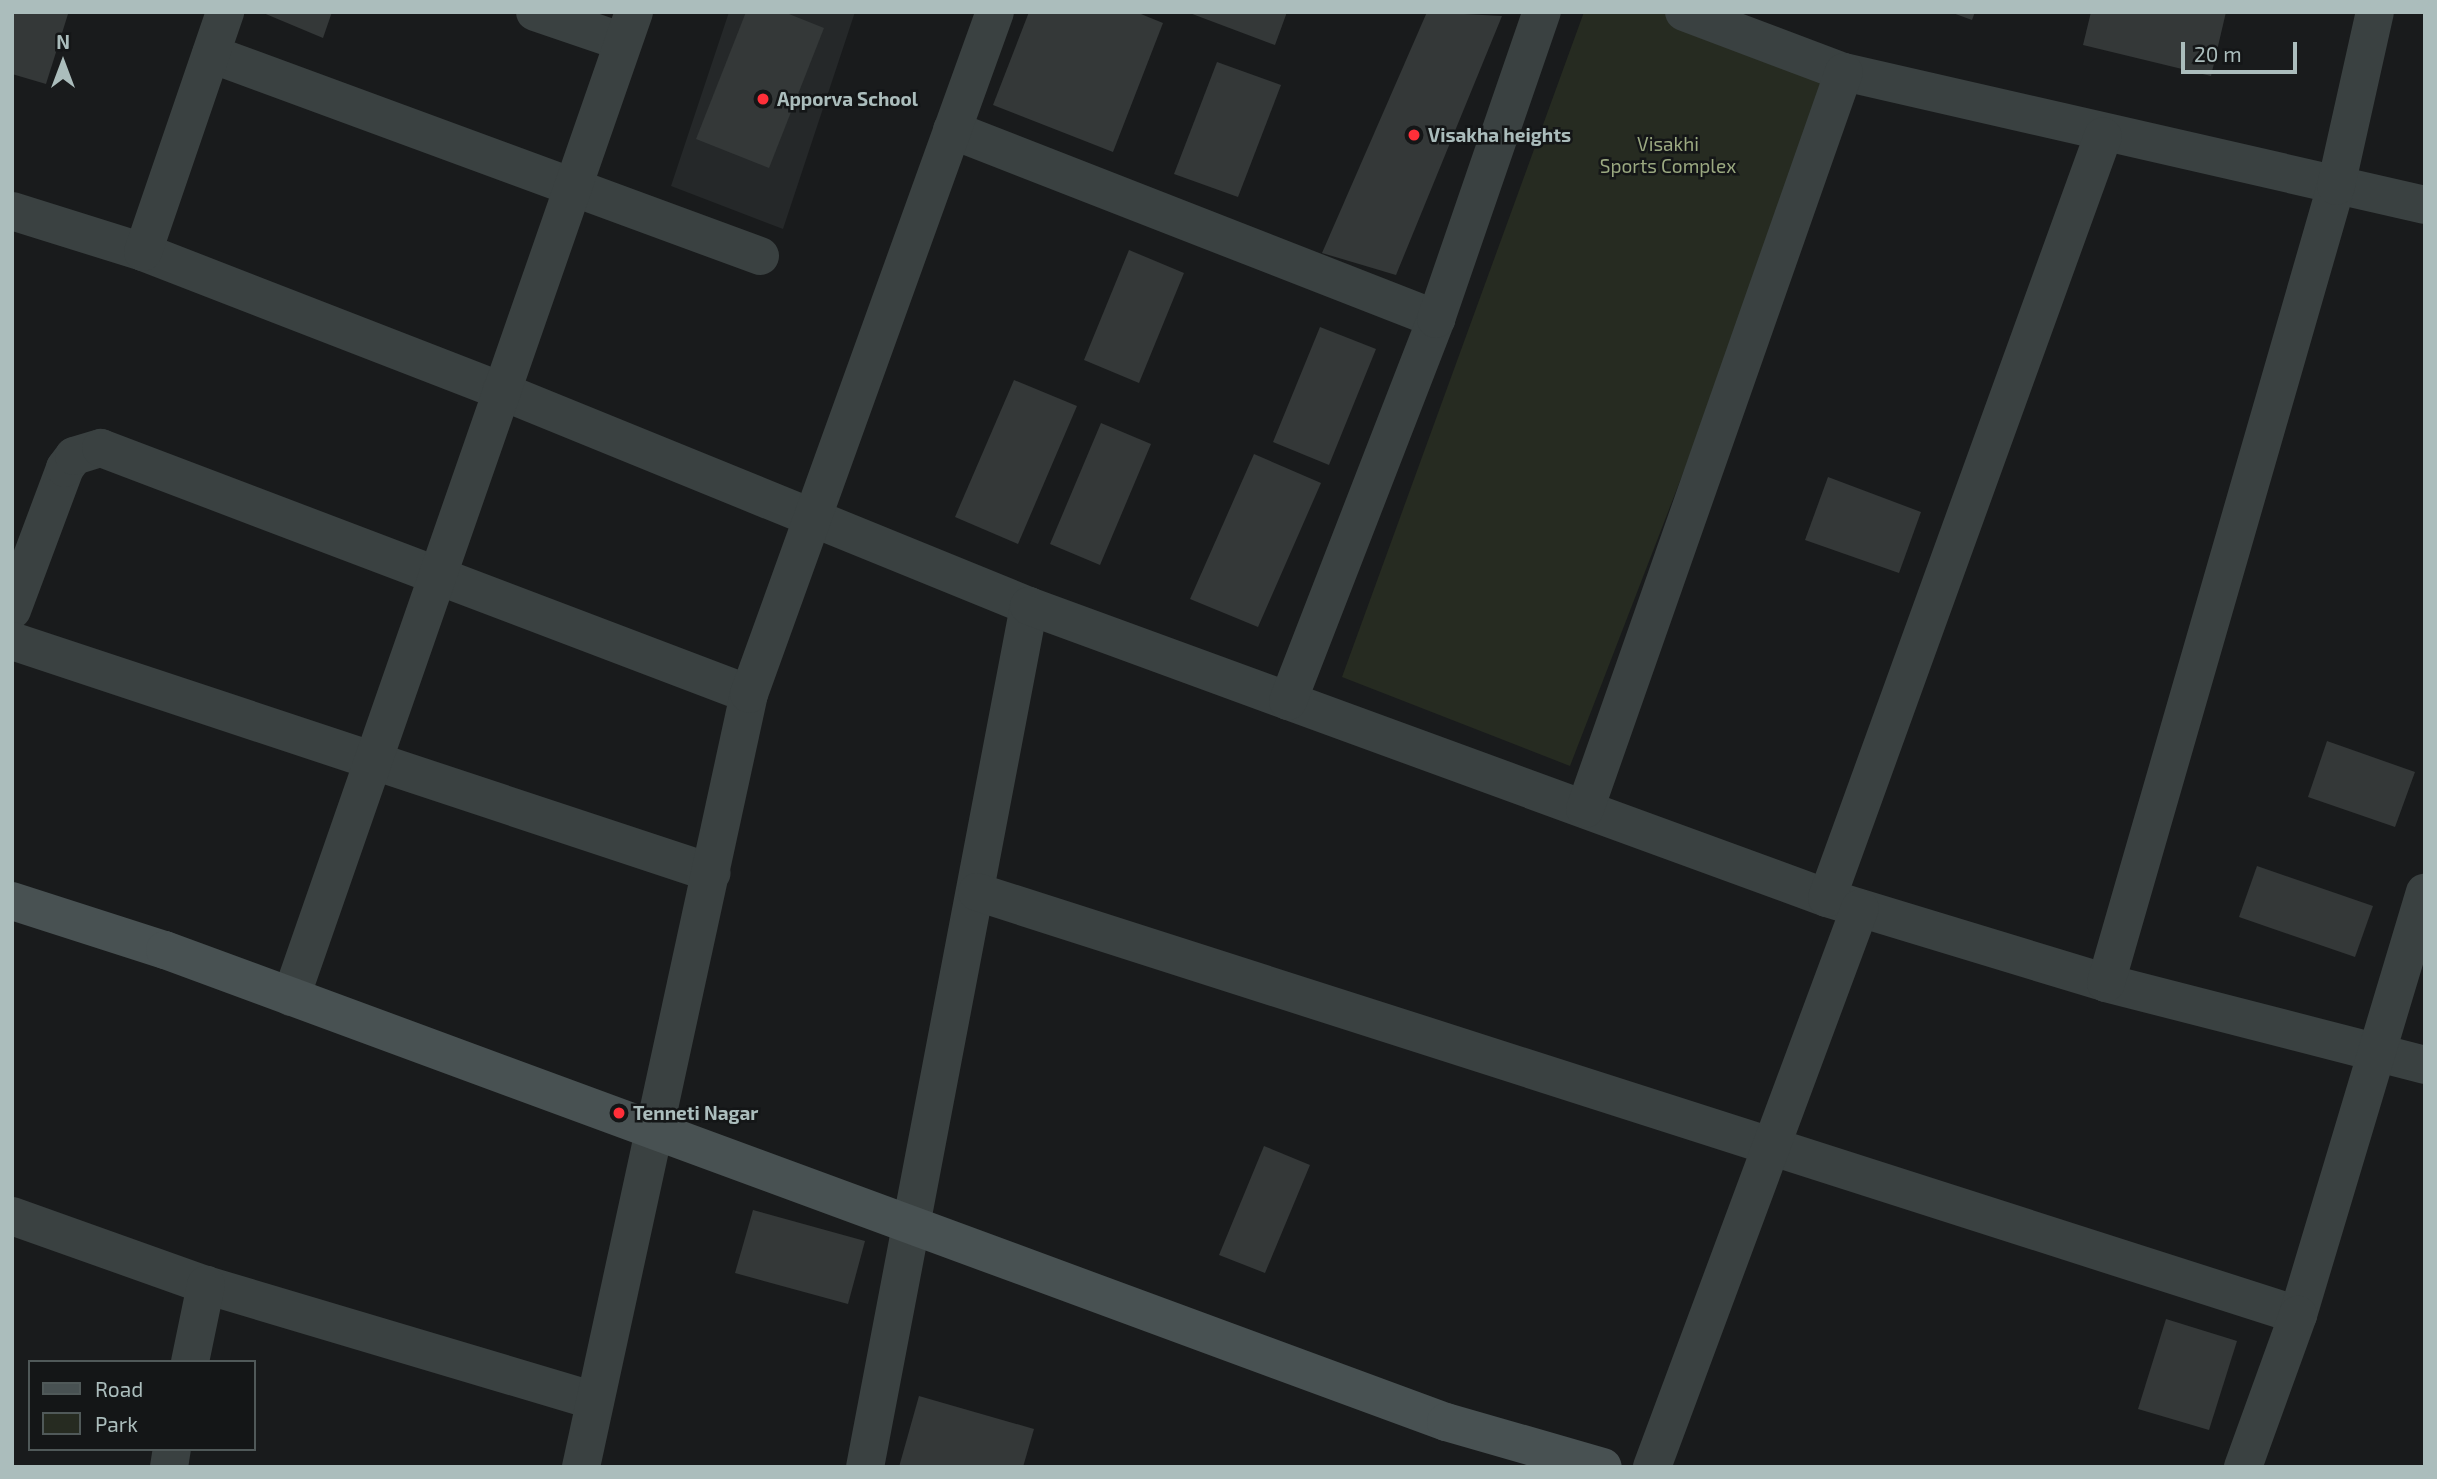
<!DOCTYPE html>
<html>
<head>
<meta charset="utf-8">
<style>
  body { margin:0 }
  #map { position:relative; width:2437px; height:1479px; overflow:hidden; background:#191b1c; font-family:"Exo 2",sans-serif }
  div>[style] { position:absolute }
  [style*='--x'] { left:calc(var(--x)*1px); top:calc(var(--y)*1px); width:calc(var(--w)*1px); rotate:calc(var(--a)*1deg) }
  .built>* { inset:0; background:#252829 }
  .green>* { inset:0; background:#262b21 }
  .building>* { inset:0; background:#343838 }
  .street>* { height:38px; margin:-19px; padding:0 19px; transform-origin:19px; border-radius:19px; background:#3a4141 }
  .secondary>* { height:38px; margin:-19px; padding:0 19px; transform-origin:19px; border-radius:19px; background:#485152 }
  .dots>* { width:19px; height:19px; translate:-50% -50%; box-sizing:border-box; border:4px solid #141617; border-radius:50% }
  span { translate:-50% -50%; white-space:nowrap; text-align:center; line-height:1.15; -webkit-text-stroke:5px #141617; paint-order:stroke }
  .poi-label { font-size:19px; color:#abbdbc; font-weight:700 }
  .left { translate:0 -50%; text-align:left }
  .park-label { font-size:19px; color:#9ba981 }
  .frame { position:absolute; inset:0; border:14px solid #abbdbc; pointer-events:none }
  .legend { position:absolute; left:28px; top:1360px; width:228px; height:91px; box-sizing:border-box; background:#141617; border:2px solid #505959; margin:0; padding:9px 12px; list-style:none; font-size:21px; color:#abbdbc }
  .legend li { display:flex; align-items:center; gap:14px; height:35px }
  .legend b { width:35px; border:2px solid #505959 }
  .north { position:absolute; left:28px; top:28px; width:70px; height:70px; -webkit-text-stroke:5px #141617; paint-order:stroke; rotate:0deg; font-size:19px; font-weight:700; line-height:28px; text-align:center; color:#abbdbc }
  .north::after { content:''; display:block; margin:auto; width:24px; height:32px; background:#abbdbc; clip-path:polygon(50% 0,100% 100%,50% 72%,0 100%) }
  .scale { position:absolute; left:2181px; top:42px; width:116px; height:32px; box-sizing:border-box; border:4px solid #abbdbc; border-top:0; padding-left:9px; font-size:21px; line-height:24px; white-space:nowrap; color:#abbdbc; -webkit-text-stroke:5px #141617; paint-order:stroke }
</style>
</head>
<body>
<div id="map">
  <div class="built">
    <i style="clip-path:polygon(729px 12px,855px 12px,783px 229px,671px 186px)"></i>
  </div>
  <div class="green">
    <i style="clip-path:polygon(1584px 12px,1671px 12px,1839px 69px,1570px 766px,1342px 677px)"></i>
  </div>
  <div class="building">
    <i style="clip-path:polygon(12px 12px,68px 14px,46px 84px,12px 74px)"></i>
    <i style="clip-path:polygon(261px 12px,332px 12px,323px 38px)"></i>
    <i style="clip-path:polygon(746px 12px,784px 12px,824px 28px,769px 168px,696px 139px)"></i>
    <i style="clip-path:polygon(1029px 12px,1136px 12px,1163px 23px,1113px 152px,993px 105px)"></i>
    <i style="clip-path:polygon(1187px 12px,1287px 12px,1275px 45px)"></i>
    <i style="clip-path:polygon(1427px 12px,1502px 16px,1396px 275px,1322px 253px)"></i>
    <i style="clip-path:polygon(1950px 12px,1975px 12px,1972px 20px)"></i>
    <i style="clip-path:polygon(2091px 12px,2226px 12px,2211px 76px,2083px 45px)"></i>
    <i style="clip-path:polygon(1217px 62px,1281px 85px,1238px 197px,1174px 174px)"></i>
    <i style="clip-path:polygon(1129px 250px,1184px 273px,1139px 383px,1084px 360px)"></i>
    <i style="clip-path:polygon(1320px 327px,1376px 349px,1329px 465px,1273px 442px)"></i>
    <i style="clip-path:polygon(1014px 380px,1077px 406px,1018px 544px,955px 517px)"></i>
    <i style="clip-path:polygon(1101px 423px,1151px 444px,1100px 565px,1050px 544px)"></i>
    <i style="clip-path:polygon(1254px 454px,1321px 483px,1258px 627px,1190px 599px)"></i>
    <i style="clip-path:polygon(1828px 477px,1921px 512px,1899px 573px,1805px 540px)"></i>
    <i style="clip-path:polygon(2327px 741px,2415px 772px,2395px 827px,2308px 797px)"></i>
    <i style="clip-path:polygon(2257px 866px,2373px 906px,2355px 957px,2239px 917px)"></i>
    <i style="clip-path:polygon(1264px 1146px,1310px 1165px,1265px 1273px,1219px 1255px)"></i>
    <i style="clip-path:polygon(753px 1210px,865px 1241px,848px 1304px,735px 1273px)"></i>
    <i style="clip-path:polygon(2166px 1319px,2237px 1341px,2209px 1430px,2138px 1409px)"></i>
    <i style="clip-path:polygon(919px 1396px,1034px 1429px,1023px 1467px,899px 1467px)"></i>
  </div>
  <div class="street">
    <i style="--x:535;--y:12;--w:93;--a:18.8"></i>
    <i style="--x:1684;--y:12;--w:171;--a:20.6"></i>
    <i style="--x:1844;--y:72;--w:596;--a:12.89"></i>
    <i style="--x:211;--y:54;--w:585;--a:20.2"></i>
    <i style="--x:952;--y:130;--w:520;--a:21.33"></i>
    <i style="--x:12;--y:211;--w:137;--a:17.4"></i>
    <i style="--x:143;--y:252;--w:384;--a:21.2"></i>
    <i style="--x:501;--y:391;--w:570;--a:22.16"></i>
    <i style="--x:1029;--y:606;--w:876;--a:100.78"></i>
    <i style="--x:143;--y:252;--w:254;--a:-71.1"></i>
    <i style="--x:1029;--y:606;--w:850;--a:20.1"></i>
    <i style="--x:1827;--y:898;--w:292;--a:16.9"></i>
    <i style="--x:2106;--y:983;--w:329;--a:14.4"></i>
    <i style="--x:12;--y:610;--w:152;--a:-69.5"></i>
    <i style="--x:65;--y:468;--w:15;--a:-53"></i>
    <i style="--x:74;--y:456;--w:28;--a:-17"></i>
    <i style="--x:101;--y:448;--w:693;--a:20.79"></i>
    <i style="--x:12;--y:641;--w:737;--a:18.34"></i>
    <i style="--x:1288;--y:701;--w:410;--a:-68.8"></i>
    <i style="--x:1436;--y:319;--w:325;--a:-71"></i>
    <i style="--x:1585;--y:809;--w:781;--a:-70.64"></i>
    <i style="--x:977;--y:892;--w:1387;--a:17.76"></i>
    <i style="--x:2298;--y:1315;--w:441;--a:-73.3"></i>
    <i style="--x:1827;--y:898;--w:810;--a:-70.09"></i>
    <i style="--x:2106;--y:983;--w:830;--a:-73.9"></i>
    <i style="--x:2336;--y:186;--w:178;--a:-77.4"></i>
    <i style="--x:291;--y:997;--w:1043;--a:-70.8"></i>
    <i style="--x:12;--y:1216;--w:206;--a:19.6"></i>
    <i style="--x:206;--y:1285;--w:403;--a:16.6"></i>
    <i style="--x:190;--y:1362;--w:79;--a:-78.3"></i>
    <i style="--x:169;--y:1467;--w:18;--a:-81"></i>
    <i style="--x:581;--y:1467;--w:791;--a:-77.74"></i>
    <i style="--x:749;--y:694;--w:725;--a:-70.17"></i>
    <i style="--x:1652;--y:1467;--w:596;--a:-69.59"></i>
    <i style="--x:2243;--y:1467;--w:162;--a:-70.1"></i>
  </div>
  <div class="secondary">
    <i style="--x:12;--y:901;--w:161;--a:17.8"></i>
    <i style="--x:165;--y:950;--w:1365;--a:20.23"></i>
    <i style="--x:1446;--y:1422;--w:163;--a:16"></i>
  </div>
  <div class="dots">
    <i style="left:763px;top:99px;background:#ff2f39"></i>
    <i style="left:1414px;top:135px;background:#ff2f39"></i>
    <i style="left:619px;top:1113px;background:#ff2f39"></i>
  </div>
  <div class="poi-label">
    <span class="left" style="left:777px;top:99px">Apporva School</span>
    <span class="left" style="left:1428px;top:135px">Visakha heights</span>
    <span class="left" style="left:633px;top:1113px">Tenneti Nagar</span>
  </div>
  <div class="park-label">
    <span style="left:1668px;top:155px">Visakhi<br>Sports Complex</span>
  </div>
  <div class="frame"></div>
  <ul class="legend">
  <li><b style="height:9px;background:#485152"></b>Road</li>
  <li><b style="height:19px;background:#262b21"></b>Park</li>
  </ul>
  <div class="north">N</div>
  <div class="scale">20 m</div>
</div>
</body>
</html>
